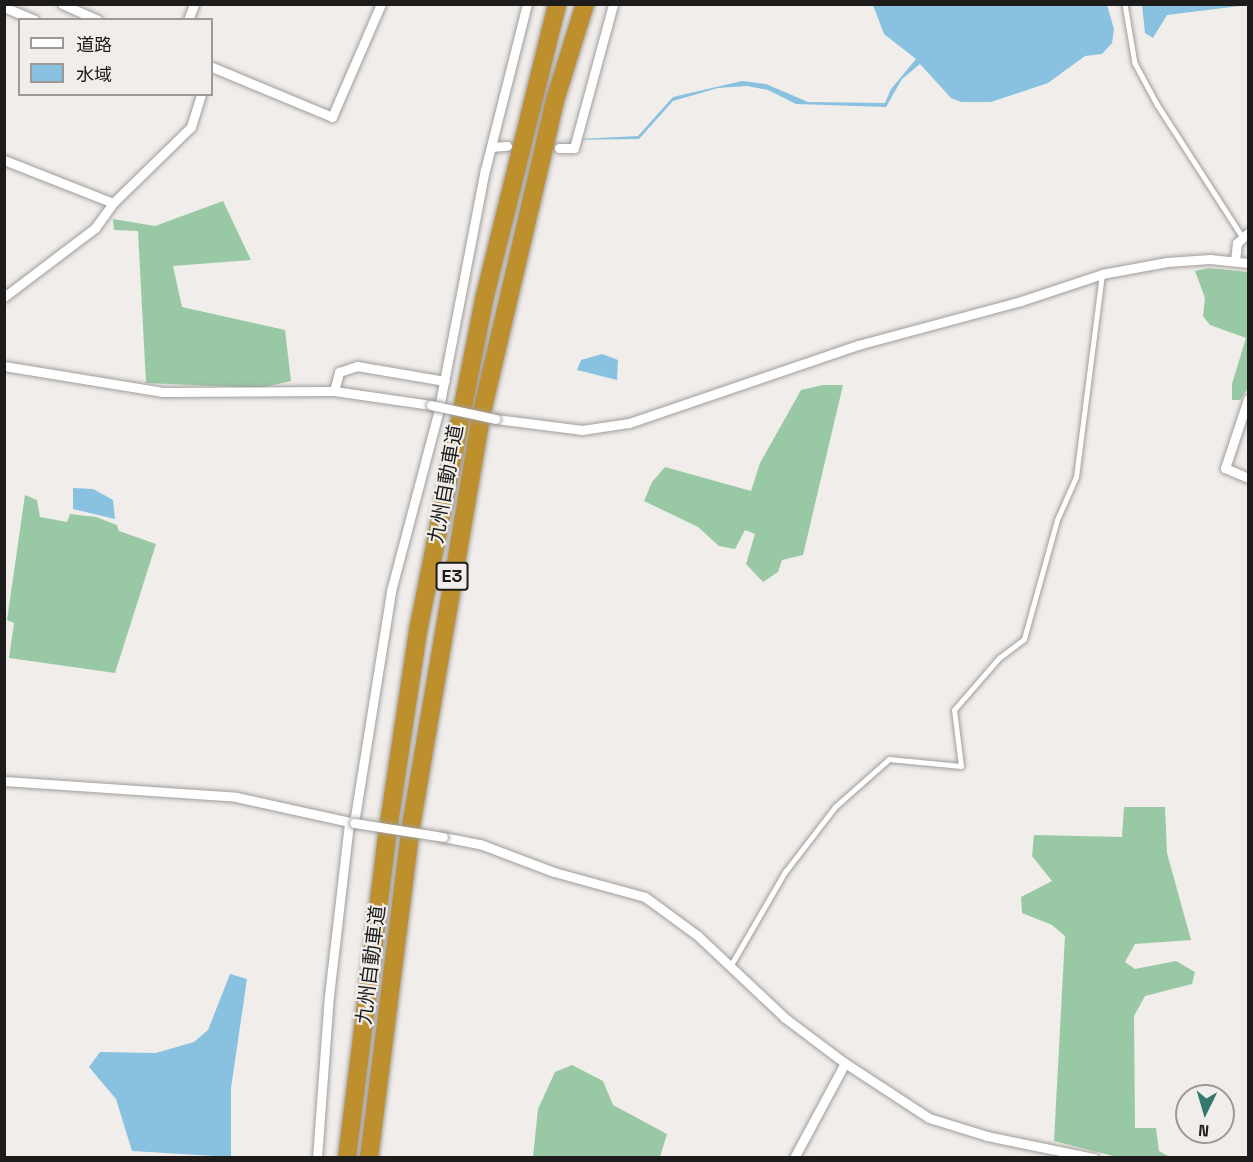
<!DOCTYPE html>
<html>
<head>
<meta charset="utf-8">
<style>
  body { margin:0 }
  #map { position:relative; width:1253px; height:1162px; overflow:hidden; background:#f0edea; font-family:"Space Grotesk","Noto Sans JP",sans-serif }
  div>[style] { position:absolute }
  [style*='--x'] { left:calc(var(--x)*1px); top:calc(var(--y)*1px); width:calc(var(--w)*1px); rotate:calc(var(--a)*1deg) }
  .forest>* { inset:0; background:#99c9a4 }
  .water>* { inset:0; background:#89c1e0 }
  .roads { filter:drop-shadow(0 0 2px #a09d9b) drop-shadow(0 0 2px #a09d9b) }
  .lane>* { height:4.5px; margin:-2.25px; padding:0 2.25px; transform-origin:2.25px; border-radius:2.25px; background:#fff }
  .street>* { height:9px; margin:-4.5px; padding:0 4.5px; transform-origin:4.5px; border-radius:4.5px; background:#fff }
  .highway>* { height:18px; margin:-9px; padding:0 9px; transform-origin:9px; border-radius:9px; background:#bd902d }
  .bridges { filter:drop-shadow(0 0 2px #a09d9b) drop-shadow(0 0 2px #a09d9b) }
  .street-bridge>* { height:9px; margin:-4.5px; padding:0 4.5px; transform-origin:4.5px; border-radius:4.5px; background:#fff }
  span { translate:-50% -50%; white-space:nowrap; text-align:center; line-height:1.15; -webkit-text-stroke:4.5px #f0edea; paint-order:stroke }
  .shield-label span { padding:2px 4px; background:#f0edea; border:2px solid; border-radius:4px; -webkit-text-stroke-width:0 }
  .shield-label { font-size:18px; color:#1d1c1b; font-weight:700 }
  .street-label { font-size:20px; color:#1d1c1b }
  .frame { position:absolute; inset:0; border:6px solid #1d1c1b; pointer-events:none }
  .legend { position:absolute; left:18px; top:18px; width:195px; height:78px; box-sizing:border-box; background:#f0edea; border:2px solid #9c9997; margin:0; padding:8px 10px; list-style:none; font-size:18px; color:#1d1c1b }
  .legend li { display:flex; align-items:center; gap:12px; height:30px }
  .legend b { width:30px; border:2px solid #9c9997 }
  .north { position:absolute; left:1175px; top:1084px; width:60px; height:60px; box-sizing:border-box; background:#f0edea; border:2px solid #9c9997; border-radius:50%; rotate:185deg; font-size:16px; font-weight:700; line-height:24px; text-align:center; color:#1d1c1b }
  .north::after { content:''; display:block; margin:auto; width:21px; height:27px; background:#32786f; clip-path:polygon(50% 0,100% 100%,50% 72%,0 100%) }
</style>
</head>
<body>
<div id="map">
  <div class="forest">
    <i style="clip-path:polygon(223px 201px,251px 260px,173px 266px,182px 307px,285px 330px,291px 381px,260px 388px,146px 383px,138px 231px,114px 230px,113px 219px,155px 226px)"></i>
    <i style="clip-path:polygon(1209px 268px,1248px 272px,1248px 388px,1240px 400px,1232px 400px,1232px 384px,1246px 338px,1210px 325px,1203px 316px,1205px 298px,1195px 271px)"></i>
    <i style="clip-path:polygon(823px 385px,843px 385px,803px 555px,782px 560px,778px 572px,763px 582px,746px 564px,755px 534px,745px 530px,735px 549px,719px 546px,698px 527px,644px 501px,652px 482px,665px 467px,751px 491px,760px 463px,801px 390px)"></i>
    <i style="clip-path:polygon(25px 495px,37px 500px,40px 517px,67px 522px,70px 514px,96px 517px,117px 525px,119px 531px,156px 544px,115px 673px,9px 658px,14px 623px,7px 620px)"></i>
    <i style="clip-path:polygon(1124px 807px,1165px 807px,1167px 853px,1191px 940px,1135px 944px,1125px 962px,1135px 969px,1176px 961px,1195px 972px,1192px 984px,1145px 996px,1134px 1016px,1135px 1128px,1156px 1128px,1159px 1151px,1170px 1157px,1117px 1157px,1054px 1141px,1065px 936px,1052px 925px,1022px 913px,1021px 897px,1052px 881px,1032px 856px,1034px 835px,1122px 837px)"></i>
    <i style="clip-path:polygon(572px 1065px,603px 1081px,613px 1105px,667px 1134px,660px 1157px,533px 1157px,538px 1109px,555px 1072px)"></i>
  </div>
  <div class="water">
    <i style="clip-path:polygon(873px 5px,1107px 5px,1114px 29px,1112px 43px,1102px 54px,1085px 56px,1048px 83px,991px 102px,961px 102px,951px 98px,920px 64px,902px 79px,886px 107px,796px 104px,768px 90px,747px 86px,718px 88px,673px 101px,639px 139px,559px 140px,638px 136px,673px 97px,742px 81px,766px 84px,808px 102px,885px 103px,891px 89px,916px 59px,884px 34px)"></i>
    <i style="clip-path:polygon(1142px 5px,1248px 4px,1248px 5px,1167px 15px,1153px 38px,1145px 33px)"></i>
    <i style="clip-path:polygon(602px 354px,618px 360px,617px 380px,577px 370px,581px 360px)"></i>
    <i style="clip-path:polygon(73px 488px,93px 489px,113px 500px,115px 519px,73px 509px)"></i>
    <i style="clip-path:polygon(230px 974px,247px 979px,231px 1088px,231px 1157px,132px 1151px,116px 1099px,89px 1067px,100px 1052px,156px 1053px,194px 1042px,208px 1030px)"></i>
  </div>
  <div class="roads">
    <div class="lane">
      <i style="--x:1125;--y:4;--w:60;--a:80.4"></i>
      <i style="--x:1135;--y:63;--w:47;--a:61.8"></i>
      <i style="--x:1157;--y:104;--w:157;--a:57.2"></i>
      <i style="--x:731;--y:965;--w:108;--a:-59.9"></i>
      <i style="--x:785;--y:872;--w:82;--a:-52.4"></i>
      <i style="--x:835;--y:807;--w:72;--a:-41.6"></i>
      <i style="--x:889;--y:759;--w:72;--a:5.6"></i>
      <i style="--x:961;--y:766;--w:56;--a:-97.1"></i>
      <i style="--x:954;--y:710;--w:69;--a:-49.1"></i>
      <i style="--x:999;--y:658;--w:31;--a:-37"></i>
      <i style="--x:1024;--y:639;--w:123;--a:-74.5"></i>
      <i style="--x:1057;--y:520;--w:47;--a:-66.2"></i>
      <i style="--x:1076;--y:477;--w:205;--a:-82.7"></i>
    </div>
    <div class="street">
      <i style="--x:62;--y:4;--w:39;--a:24"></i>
      <i style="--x:4;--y:7;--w:33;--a:23"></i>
      <i style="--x:188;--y:20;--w:17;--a:-69"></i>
      <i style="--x:212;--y:67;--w:130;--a:22.6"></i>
      <i style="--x:332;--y:117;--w:123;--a:-66.6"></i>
      <i style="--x:491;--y:147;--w:16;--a:-4"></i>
      <i style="--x:559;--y:148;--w:15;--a:0"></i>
      <i style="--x:574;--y:148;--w:149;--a:-74.8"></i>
      <i style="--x:4;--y:160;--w:117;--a:21.5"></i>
      <i style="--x:1235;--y:261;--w:18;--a:-84"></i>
      <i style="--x:1237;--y:243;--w:15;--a:-42"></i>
      <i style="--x:4;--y:297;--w:114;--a:-37.2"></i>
      <i style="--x:95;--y:228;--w:31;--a:-54"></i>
      <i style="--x:113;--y:203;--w:109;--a:-44.3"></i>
      <i style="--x:191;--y:127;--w:34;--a:-73"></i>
      <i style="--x:4;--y:366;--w:161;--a:9.3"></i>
      <i style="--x:163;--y:392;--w:171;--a:-0.3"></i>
      <i style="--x:334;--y:391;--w:98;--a:8.2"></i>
      <i style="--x:334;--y:391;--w:20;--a:-75"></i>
      <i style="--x:339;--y:372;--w:19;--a:-18"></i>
      <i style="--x:357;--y:366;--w:89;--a:9.7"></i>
      <i style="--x:1248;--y:399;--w:73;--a:108.4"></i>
      <i style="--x:1225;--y:468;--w:25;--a:23"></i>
      <i style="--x:496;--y:419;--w:87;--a:7.3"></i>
      <i style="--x:582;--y:430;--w:48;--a:-8.5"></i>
      <i style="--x:629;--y:423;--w:242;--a:-18.8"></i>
      <i style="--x:858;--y:345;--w:169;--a:-15.1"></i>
      <i style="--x:1021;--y:301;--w:85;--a:-18.4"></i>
      <i style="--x:1102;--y:274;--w:66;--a:-10.5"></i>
      <i style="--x:1167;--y:262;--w:43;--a:-4"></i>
      <i style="--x:1210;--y:259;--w:38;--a:6"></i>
      <i style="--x:4;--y:781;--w:233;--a:3.9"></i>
      <i style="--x:236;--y:797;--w:121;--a:12.4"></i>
      <i style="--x:354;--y:823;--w:235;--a:-80.9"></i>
      <i style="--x:391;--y:591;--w:184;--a:-75.2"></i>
      <i style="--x:438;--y:413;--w:248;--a:-79.1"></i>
      <i style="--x:485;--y:170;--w:171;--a:-75.8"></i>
      <i style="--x:443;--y:837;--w:38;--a:11"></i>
      <i style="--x:480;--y:844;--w:79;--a:20.7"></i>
      <i style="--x:554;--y:872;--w:94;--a:15.4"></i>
      <i style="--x:645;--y:897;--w:64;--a:36.2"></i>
      <i style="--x:697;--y:935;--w:121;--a:43.3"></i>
      <i style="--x:785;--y:1018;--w:75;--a:36.9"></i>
      <i style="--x:845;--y:1063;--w:100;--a:33.2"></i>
      <i style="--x:929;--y:1118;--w:61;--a:17.2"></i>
      <i style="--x:987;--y:1136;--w:109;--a:11.6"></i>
      <i style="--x:317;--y:1158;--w:162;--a:-85.8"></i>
      <i style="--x:329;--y:996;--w:175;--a:-83.4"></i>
      <i style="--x:794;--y:1158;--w:108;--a:-61.8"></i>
    </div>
    <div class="highway">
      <i style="--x:347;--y:1158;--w:317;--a:-82.9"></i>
      <i style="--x:386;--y:843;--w:219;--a:-81.4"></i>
      <i style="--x:419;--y:626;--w:332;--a:-78.7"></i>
      <i style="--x:484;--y:300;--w:305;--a:-76.1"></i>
      <i style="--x:369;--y:1158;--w:329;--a:-82.8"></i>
      <i style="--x:410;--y:832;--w:422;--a:-80.3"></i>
      <i style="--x:481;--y:416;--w:328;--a:-76.8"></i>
      <i style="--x:556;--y:97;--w:97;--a:-72.7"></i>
    </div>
  </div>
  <div class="bridges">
    <div class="street-bridge">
      <i style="--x:431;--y:405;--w:66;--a:12.2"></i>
      <i style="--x:354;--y:823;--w:90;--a:8.9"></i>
    </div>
  </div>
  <div class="shield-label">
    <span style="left:452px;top:576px">E3</span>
  </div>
  <div class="street-label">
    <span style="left:446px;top:484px;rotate:-80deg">九州自動車道</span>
    <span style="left:371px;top:965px;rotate:-83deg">九州自動車道</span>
  </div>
  <div class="frame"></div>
  <ul class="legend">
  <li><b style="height:8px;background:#fff"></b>道路</li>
  <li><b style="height:16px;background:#89c1e0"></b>水域</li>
  </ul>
  <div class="north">N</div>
</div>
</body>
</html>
